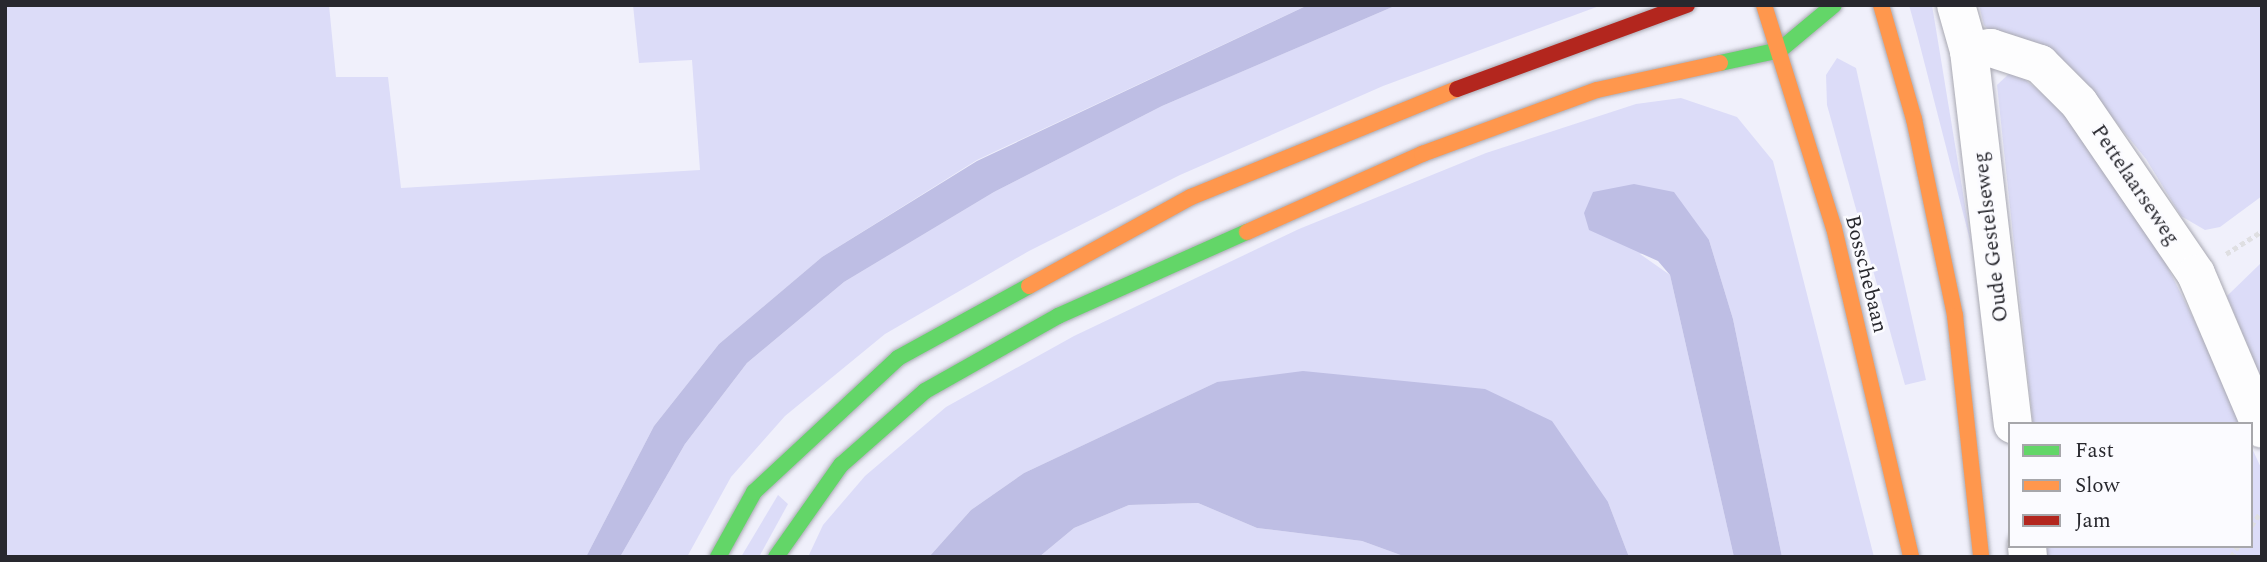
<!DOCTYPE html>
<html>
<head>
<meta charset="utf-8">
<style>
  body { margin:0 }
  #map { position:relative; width:2267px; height:562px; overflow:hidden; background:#f0f0fb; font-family:Spectral,serif }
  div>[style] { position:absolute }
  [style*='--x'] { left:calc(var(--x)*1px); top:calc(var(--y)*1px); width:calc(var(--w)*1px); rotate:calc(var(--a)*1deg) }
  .green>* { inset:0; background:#dcdcf8 }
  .water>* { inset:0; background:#bebee4 }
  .path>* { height:4.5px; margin-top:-2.25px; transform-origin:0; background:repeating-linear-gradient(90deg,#dfdfe2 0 5px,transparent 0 8.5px) }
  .roads { filter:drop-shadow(0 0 2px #a8a8b1) drop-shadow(0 0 2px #a8a8b1) }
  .street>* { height:38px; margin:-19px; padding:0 19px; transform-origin:19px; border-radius:19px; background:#fdfdfe }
  .fast>* { height:16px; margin:-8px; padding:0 8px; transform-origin:8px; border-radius:8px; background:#63d668 }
  .slow>* { height:16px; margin:-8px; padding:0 8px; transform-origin:8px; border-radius:8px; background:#ff974d }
  .jam>* { height:16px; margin:-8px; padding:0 8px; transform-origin:8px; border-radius:8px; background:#b3261e }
  span { translate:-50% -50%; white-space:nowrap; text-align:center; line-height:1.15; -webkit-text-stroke:5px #fbfbff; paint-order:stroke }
  .street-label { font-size:21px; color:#28282e }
  .frame { position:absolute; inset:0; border:7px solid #28282e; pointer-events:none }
  .legend { position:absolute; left:2008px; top:422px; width:245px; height:126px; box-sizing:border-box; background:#fbfbff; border:2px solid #a7a7ab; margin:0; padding:9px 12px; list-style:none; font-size:21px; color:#28282e }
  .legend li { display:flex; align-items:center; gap:14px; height:35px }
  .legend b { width:35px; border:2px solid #a7a7ab }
</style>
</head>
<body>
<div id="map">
  <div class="green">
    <i style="clip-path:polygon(5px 5px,329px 5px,336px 77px,388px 77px,401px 188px,700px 170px,692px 60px,639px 63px,633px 5px,1308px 5px,977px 160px,822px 257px,719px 344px,654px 426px,586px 557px,5px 557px)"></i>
    <i style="clip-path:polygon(1397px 5px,1602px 5px,1383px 86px,1180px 175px,1029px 251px,885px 334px,785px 416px,731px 477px,687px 557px,620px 557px,685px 444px,747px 363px,844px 282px,994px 192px,1162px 106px)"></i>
    <i style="clip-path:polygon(1909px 5px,1932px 5px,1972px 248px,1917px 34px)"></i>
    <i style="clip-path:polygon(1979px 5px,2262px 5px,2262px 196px,2220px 227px,2205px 230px,2181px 216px,2146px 159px,2085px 84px,1998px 41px,1984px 25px)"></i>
    <i style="clip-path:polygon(1837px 58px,1856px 68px,1926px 380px,1905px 385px,1827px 105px,1826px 75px)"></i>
    <i style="clip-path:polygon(2013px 70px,2080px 124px,2142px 216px,2246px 424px,2033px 424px,1997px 85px)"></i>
    <i style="clip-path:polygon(1681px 98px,1737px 117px,1773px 161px,1874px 557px,1782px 557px,1733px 319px,1709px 240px,1640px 254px,1670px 275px,1734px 557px,1629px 557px,1608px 502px,1217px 382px,1024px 473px,971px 510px,929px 557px,808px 557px,823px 525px,865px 476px,946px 407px,1074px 336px,1299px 229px,1486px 153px,1636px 104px)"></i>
    <i style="clip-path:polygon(2262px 262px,2262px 381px,2227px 296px)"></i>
    <i style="clip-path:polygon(2251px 446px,2262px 470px,2262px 557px,2047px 557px,2045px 546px,2251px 546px)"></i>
    <i style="clip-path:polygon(778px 495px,788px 504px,759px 557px,741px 557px)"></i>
    <i style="clip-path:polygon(1198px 503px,1257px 528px,1362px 541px,1406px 557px,1039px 557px,1074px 528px,1129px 505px)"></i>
  </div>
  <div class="water">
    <i style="clip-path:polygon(1308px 5px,1397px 5px,1162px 106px,994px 192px,844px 282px,747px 363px,685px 444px,620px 557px,586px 557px,654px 426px,719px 344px,822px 257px,977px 161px)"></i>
    <i style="clip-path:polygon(1634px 184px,1674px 192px,1709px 240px,1733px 319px,1782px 557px,1734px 557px,1670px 275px,1658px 261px,1589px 230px,1584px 213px,1593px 192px)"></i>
    <i style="clip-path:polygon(1303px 371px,1485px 389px,1552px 421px,1608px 502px,1629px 557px,1406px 557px,1362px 541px,1257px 528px,1198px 503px,1129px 505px,1074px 528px,1039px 557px,929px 557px,971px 510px,1024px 473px,1217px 382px)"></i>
  </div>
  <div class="path">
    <i style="--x:2226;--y:254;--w:43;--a:-32.6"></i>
    <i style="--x:2251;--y:526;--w:19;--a:-55"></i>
    <i style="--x:2231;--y:557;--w:13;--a:-58"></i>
  </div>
  <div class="roads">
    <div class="street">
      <i style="--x:1956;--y:5;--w:48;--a:74.2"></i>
      <i style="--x:1969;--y:51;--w:376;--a:83.3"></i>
      <i style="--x:1969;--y:51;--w:22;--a:-8"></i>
      <i style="--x:1991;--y:48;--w:52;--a:18.1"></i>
      <i style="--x:2040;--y:64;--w:55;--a:45"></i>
      <i style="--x:2079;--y:103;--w:207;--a:55.6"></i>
      <i style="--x:2196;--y:274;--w:168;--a:66.9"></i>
      <i style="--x:2027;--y:546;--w:11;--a:85"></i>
    </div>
    <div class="fast">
      <i style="--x:1720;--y:63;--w:61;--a:-12.2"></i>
      <i style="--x:1780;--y:50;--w:70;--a:-39.8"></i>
      <i style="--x:718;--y:557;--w:74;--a:-61"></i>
      <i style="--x:754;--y:492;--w:197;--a:-42.9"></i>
      <i style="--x:898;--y:358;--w:149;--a:-28.8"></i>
      <i style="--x:776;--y:557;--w:113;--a:-54.8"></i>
      <i style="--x:841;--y:465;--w:112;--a:-41.4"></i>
      <i style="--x:925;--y:391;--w:153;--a:-29.4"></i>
      <i style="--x:1058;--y:316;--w:207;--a:-24"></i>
    </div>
    <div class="slow">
      <i style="--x:1764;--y:5;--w:234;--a:72.6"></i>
      <i style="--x:1834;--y:228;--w:338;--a:76.8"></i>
      <i style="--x:1881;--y:5;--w:119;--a:73.9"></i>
      <i style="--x:1914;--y:119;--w:201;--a:78.2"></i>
      <i style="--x:1955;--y:316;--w:242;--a:83.8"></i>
      <i style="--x:1247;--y:232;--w:192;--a:-24"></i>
      <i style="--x:1422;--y:154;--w:186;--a:-20.1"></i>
      <i style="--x:1597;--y:90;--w:126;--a:-12.4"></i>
      <i style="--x:1029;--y:286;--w:185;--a:-28.8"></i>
      <i style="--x:1191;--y:197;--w:287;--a:-22.1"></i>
    </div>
    <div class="jam">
      <i style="--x:1457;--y:89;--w:245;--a:-20.1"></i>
    </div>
  </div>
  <div class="street-label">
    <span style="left:2135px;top:185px;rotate:56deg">Pettelaarseweg</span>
    <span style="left:1991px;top:237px;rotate:-97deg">Oude Gestelseweg</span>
    <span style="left:1866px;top:274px;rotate:76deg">Bosschebaan</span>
  </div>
  <div class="frame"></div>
  <ul class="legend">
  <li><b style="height:9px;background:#63d668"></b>Fast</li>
  <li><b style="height:9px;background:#ff974d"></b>Slow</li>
  <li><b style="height:9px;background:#b3261e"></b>Jam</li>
  </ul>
</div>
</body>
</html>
